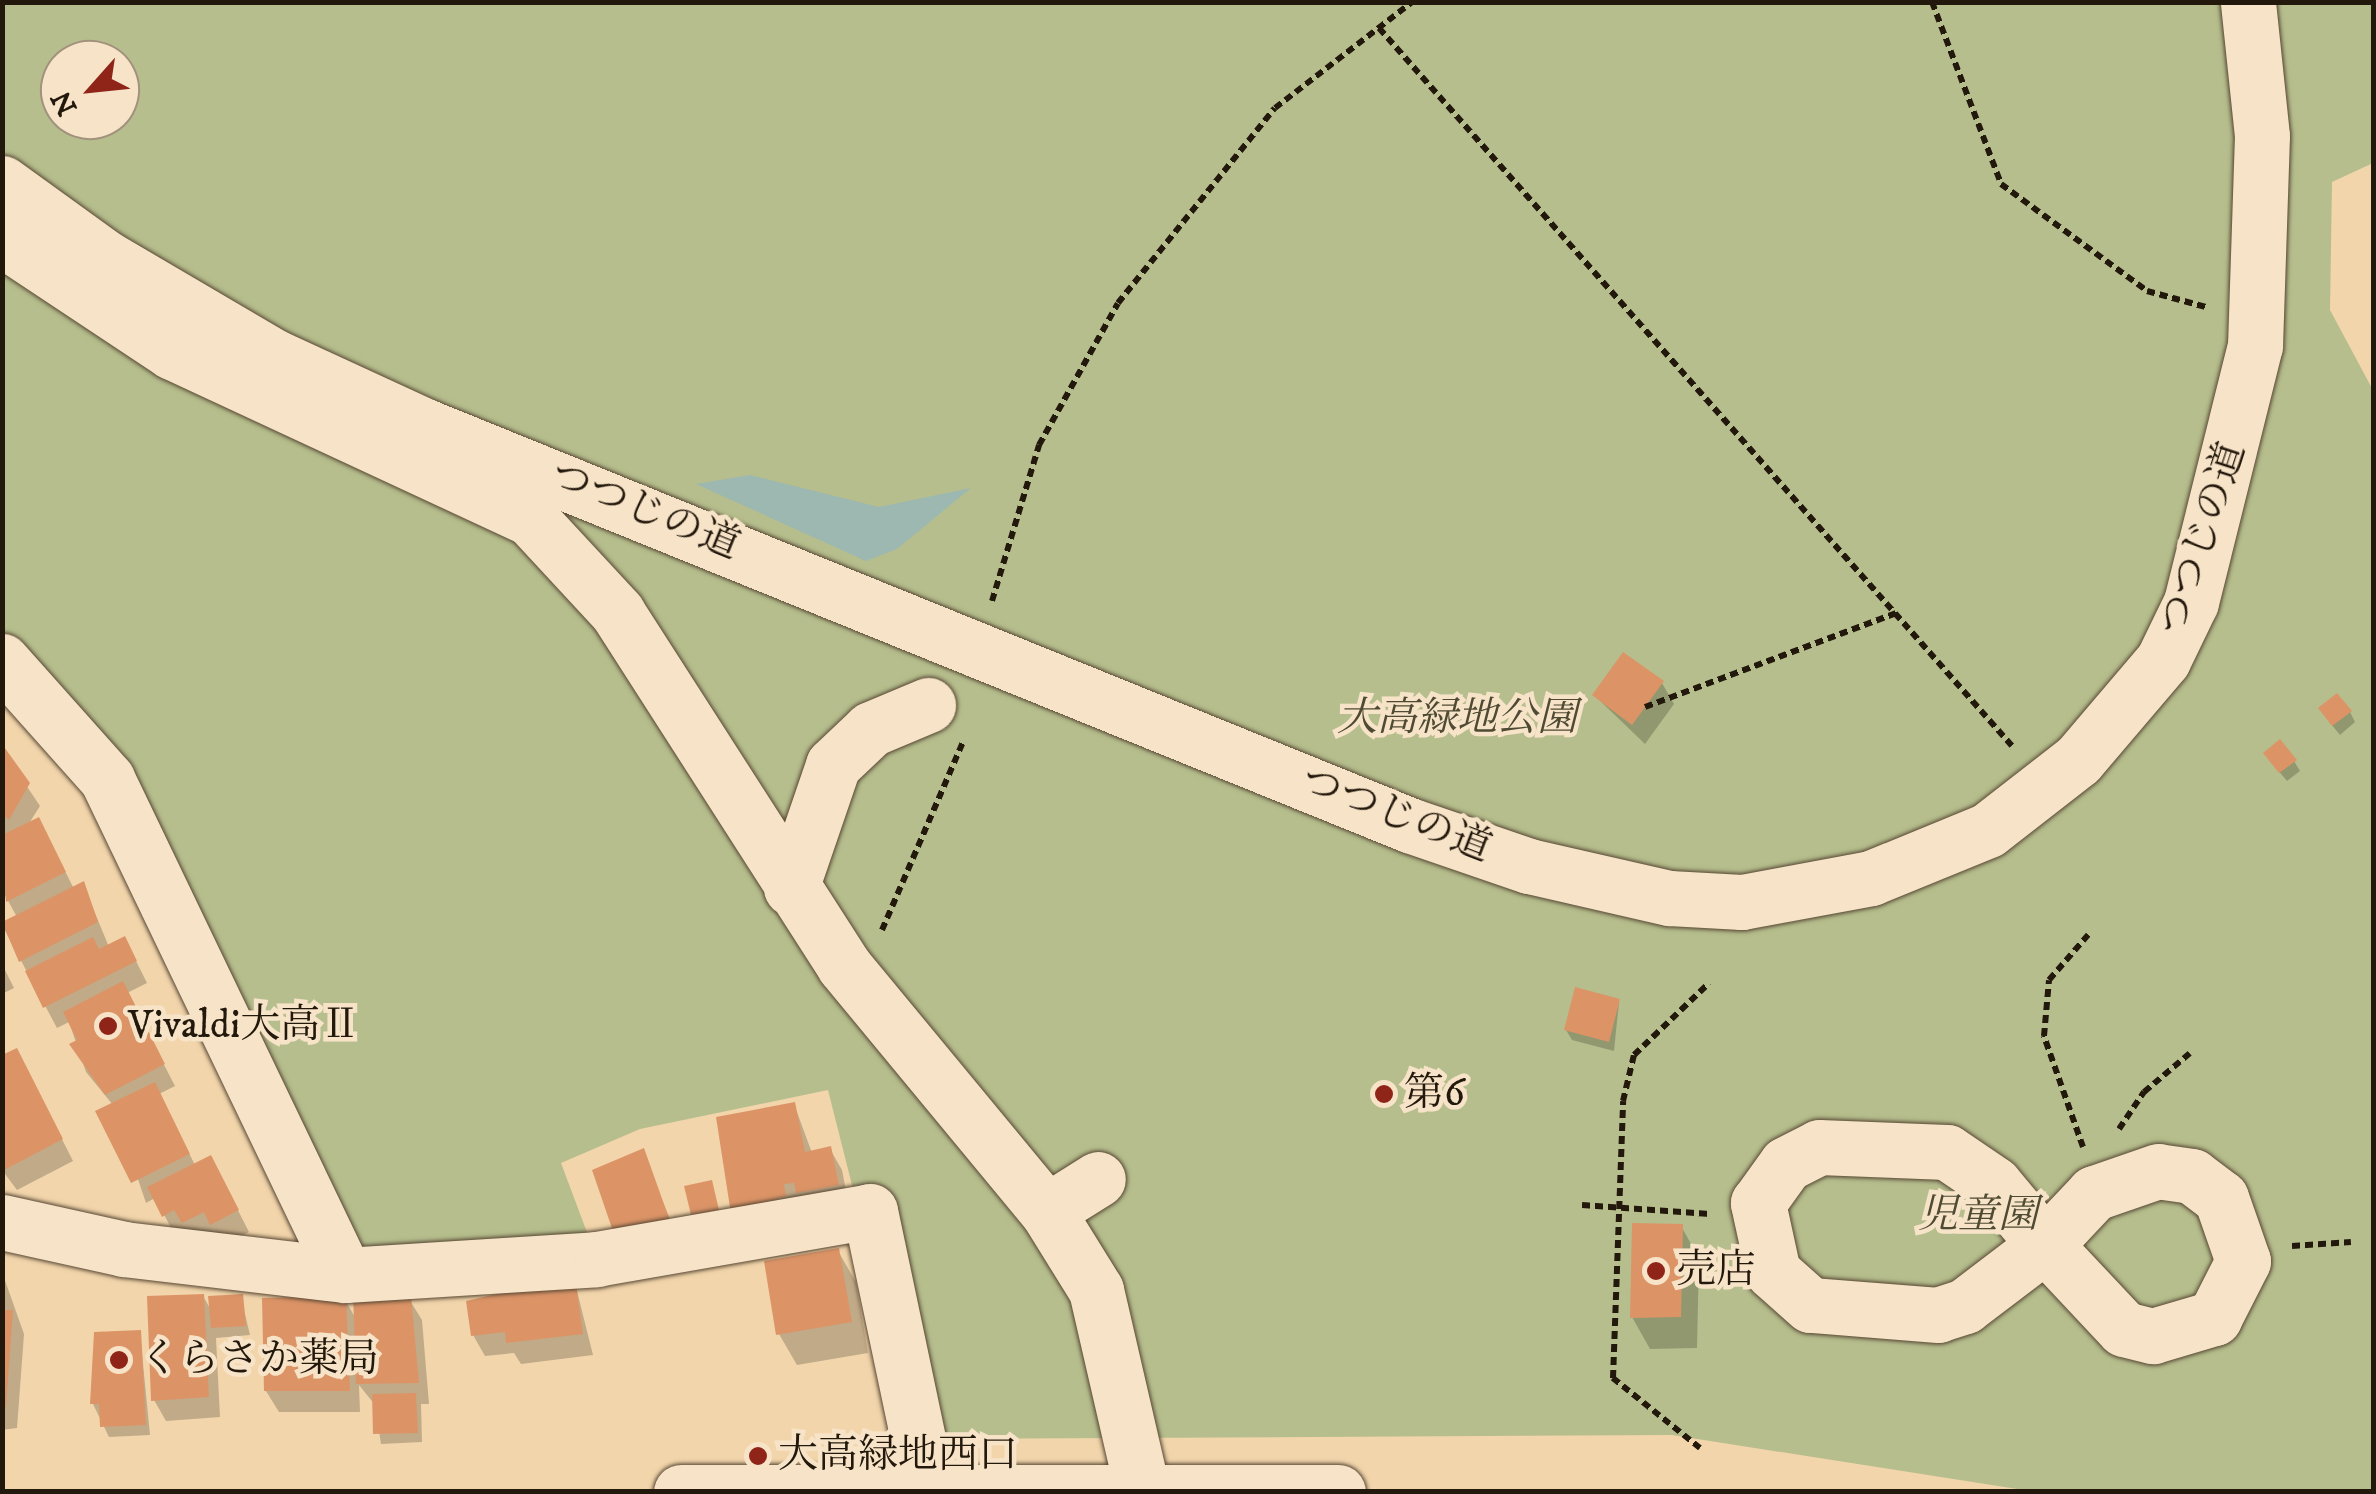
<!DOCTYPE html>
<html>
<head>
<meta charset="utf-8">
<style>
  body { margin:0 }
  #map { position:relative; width:2376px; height:1494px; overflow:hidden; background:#f2d5ab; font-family:"IM FELL DW Pica","Noto Serif JP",serif }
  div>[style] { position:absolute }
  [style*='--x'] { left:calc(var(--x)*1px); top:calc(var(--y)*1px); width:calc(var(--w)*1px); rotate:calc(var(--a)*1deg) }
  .green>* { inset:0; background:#b6be8d }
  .water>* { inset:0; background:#9cb8b0 }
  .shadow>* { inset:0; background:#0003 }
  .building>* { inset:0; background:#dc9467 }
  .path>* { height:6px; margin-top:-3px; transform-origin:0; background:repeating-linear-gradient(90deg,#23180c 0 8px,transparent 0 13px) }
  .roads { filter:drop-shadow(0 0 2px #574734) drop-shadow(0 0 2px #574734) }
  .minor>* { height:55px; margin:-27.5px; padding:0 27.5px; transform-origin:27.5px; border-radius:27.5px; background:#f7e4c8 }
  .dots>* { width:28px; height:28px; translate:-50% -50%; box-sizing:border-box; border:5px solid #f7e4c8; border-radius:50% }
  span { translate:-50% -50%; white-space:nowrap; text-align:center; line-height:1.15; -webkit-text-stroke:9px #f7e4c8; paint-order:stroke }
  .street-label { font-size:40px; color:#23180c }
  .park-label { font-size:40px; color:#4f4a33; font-style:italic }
  .poi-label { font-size:40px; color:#23180c }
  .left { translate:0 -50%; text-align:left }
  .frame { position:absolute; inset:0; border:5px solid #23180c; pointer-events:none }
  .north { position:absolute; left:40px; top:40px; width:100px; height:100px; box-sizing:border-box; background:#f7e4c8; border:2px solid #a2927d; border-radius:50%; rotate:243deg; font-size:28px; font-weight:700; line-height:40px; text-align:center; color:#23180c }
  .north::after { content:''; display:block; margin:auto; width:35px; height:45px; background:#8f2418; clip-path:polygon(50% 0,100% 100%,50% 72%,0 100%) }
</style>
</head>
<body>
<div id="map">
  <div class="green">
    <i style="clip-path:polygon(evenodd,3px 3px,2373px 3px,2373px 163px,2332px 182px,2330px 310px,2374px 392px,2373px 1491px,2030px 1491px,1672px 1435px,938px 1439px,856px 1201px,828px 1090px,640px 1129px,561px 1163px,591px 1243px,368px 1261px,3px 635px,3px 3px,60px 60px,120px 60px,120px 120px,60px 120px,60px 60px)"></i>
  </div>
  <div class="water">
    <i style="clip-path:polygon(750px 475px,879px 507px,971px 488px,897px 549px,866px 561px,696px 484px)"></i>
  </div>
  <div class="shadow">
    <i style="clip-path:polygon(1662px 683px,1674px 704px,1645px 744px,1594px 695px)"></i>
    <i style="clip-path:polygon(2350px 712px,2355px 722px,2340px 735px,2327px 719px)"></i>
    <i style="clip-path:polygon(2px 749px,40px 806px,28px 825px,50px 841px,74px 889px,83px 884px,109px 947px,136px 961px,147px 983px,127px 993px,175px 1086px,159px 1094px,195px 1165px,222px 1179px,249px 1232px,224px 1245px,176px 1237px,155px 1198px,146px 1203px,113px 1105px,86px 1072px,69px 1022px,57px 1028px,2px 925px,17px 917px,2px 890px)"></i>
    <i style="clip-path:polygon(2294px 761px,2300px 771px,2287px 781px,2272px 763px)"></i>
    <i style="clip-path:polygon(2px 964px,14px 988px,2px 994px)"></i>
    <i style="clip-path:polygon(1619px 1002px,1614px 1051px,1572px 1040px,1566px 1030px)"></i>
    <i style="clip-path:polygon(28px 1072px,73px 1161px,17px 1190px,2px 1170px)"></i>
    <i style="clip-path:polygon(794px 1104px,812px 1153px,830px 1149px,842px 1170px,849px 1206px,745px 1234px)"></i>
    <i style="clip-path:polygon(642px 1152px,680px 1243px,630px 1260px)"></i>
    <i style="clip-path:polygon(1681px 1226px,1699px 1258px,1697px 1348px,1650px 1349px,1632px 1317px)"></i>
    <i style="clip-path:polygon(838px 1251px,856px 1282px,868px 1353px,797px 1365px,779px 1334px)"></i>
    <i style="clip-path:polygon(2px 1272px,24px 1334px,17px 1428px,2px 1430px)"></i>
    <i style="clip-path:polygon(574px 1279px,593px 1355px,521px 1364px,514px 1353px,485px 1356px,473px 1335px)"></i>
    <i style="clip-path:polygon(203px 1296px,212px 1312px,241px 1297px,250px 1335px,216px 1338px,220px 1417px,166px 1421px,154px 1400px)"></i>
    <i style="clip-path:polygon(344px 1298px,356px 1319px,409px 1299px,422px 1320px,429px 1404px,421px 1404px,422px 1442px,381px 1444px,375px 1405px,359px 1385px,360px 1412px,279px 1412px,266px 1391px)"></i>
    <i style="clip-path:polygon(140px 1333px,150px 1435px,109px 1437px,93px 1404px)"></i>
  </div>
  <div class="building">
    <i style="clip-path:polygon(1623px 652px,1664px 681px,1632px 725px,1592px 695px)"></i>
    <i style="clip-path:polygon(2337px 693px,2352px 711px,2332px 726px,2318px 708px)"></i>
    <i style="clip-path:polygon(2280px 739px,2297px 760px,2279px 773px,2263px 753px)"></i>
    <i style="clip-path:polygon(2px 744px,30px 783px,9px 820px,2px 813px)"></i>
    <i style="clip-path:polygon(39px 817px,66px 872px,6px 902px,2px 835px)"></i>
    <i style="clip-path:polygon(84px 881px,98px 922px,19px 962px,2px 922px)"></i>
    <i style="clip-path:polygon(125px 936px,137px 961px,43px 1008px,25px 971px,93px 937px,99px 949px)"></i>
    <i style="clip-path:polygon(123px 981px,165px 1064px,105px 1095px,69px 1044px,77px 1040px,63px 1012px)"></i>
    <i style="clip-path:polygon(1575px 987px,1620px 999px,1609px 1042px,1564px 1030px)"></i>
    <i style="clip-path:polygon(17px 1048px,63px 1139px,2px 1171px,2px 1055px)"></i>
    <i style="clip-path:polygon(155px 1082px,190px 1154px,131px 1183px,95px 1111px)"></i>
    <i style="clip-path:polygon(795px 1102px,805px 1152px,831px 1146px,839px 1185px,796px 1193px,794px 1183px,784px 1184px,786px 1196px,731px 1214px,716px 1117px)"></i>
    <i style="clip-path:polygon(644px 1148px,670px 1221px,616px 1240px,592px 1170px)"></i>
    <i style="clip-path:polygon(211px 1155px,239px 1210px,210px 1225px,204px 1212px,182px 1223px,174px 1210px,162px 1217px,147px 1187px)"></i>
    <i style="clip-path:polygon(712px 1180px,719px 1210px,691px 1215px,684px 1186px)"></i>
    <i style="clip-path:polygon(1632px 1223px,1683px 1224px,1681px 1317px,1630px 1318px)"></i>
    <i style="clip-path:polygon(839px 1248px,852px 1322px,776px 1335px,764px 1261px)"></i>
    <i style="clip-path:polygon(575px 1276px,583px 1334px,506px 1343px,505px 1332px,471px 1336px,466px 1301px)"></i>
    <i style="clip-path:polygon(353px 1292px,411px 1296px,419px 1383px,356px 1384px)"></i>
    <i style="clip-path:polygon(204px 1294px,209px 1397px,151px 1401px,147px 1296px)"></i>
    <i style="clip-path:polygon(243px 1294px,246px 1326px,211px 1328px,208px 1296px)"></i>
    <i style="clip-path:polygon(346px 1296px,350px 1391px,264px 1391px,262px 1298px)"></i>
    <i style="clip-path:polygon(2px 1310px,13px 1310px,6px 1407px,2px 1407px)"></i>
    <i style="clip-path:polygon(141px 1330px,146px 1425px,100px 1427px,99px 1404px,90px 1404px,94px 1332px)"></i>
    <i style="clip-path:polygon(416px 1393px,418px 1433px,373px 1434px,372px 1394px)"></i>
  </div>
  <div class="path">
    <i style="--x:1932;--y:2;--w:195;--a:69.2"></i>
    <i style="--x:2001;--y:184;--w:181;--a:36.2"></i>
    <i style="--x:2147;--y:291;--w:61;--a:15.2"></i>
    <i style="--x:1379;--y:28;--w:957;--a:48.6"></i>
    <i style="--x:992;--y:601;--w:163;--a:-73.2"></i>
    <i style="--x:1039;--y:445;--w:162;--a:-60.9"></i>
    <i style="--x:1118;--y:303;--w:250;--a:-51.2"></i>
    <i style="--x:1275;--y:108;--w:173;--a:-37.7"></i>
    <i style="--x:1645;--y:707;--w:268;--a:-20.5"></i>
    <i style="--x:882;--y:930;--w:207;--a:-66.7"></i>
    <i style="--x:2119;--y:1129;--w:45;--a:-56"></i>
    <i style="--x:2144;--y:1092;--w:60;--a:-40.3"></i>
    <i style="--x:2083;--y:1147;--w:118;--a:-109.4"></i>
    <i style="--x:2044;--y:1036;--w:56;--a:-84.9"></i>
    <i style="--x:2049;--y:980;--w:60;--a:-49.1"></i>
    <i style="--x:1582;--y:1205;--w:128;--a:4"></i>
    <i style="--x:2292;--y:1246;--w:59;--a:-3.9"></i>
    <i style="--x:1700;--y:1448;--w:112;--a:-141.2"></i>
    <i style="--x:1613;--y:1378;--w:277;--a:-87.9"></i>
    <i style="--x:1623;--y:1101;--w:47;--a:-76.6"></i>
    <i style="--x:1634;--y:1055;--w:104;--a:-43.8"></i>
  </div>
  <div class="roads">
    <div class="minor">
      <i style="--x:2;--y:183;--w:128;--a:35.8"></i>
      <i style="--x:106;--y:258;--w:196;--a:30.4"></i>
      <i style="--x:275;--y:357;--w:165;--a:24.7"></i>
      <i style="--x:425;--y:426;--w:1062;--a:22.07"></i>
      <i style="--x:1409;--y:825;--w:127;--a:18.9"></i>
      <i style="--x:1529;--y:866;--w:144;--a:12.9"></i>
      <i style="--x:1669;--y:898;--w:73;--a:3.1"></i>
      <i style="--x:1742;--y:902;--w:131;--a:-10.5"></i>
      <i style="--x:1871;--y:878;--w:126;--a:-22.3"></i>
      <i style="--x:1988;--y:830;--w:114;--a:-37.9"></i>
      <i style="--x:2078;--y:760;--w:131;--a:-49.6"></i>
      <i style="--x:2163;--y:660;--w:64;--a:-64.2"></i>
      <i style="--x:2191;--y:602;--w:264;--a:-76"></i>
      <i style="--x:2255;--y:346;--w:210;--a:-88.1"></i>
      <i style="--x:2262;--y:136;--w:135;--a:-96"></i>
      <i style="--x:2;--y:239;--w:204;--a:33.6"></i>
      <i style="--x:172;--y:352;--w:396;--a:24.9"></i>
      <i style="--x:531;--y:519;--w:127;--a:47.2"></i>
      <i style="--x:617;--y:612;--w:421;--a:57.3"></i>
      <i style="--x:844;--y:966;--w:318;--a:50.4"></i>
      <i style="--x:1047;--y:1211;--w:93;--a:58.2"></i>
      <i style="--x:1096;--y:1290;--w:204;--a:77"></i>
      <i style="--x:2;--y:661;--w:158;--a:48.3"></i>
      <i style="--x:107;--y:779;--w:550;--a:64.37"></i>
      <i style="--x:345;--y:1275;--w:223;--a:-173.3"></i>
      <i style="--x:124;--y:1249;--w:125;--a:-167.5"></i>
      <i style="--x:791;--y:888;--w:130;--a:-71.1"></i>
      <i style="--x:833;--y:765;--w:52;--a:-43.5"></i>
      <i style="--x:871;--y:729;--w:62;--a:-22.8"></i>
      <i style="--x:1047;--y:1211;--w:60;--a:-32.1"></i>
      <i style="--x:2045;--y:1245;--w:115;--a:46.8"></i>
      <i style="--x:2124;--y:1329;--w:30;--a:14"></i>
      <i style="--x:2153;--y:1336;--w:64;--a:-16.4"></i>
      <i style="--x:2214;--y:1318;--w:64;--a:-63"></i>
      <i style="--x:2243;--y:1261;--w:67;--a:-109.2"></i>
      <i style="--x:2221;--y:1198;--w:36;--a:-143"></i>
      <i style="--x:2192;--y:1176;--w:34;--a:-172"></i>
      <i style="--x:2158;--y:1171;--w:68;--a:161"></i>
      <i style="--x:2094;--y:1193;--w:71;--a:133.3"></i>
      <i style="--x:2045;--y:1245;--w:101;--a:142.7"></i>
      <i style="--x:1965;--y:1306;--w:28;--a:162"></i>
      <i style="--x:1938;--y:1315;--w:128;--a:-175.5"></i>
      <i style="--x:1810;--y:1305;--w:50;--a:-138.3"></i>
      <i style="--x:1773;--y:1272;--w:71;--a:-102.3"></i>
      <i style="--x:1758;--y:1203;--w:48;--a:-54.3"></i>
      <i style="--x:1786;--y:1164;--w:37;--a:-27"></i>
      <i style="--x:1819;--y:1147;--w:128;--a:2.2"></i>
      <i style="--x:1947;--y:1152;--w:57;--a:34.2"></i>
      <i style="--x:1994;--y:1184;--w:80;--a:50.1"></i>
      <i style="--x:345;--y:1275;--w:252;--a:-3.6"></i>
      <i style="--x:596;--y:1259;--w:278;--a:-9.9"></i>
      <i style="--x:870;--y:1211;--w:242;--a:78.1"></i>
      <i style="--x:920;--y:1448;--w:44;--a:97.8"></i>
      <i style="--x:681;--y:1492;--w:657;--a:0"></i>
    </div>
  </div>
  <div class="dots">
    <i style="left:108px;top:1026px;background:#8f2418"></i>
    <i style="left:1384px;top:1094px;background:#8f2418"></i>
    <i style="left:1656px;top:1271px;background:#8f2418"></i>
    <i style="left:119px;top:1360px;background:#8f2418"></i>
    <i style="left:758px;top:1456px;background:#8f2418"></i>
  </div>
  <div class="street-label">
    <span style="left:645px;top:511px;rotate:22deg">つつじの道</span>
    <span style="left:2203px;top:539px;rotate:-72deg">つつじの道</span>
    <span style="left:1396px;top:815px;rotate:21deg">つつじの道</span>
  </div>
  <div class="park-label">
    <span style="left:1457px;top:719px">大高緑地公園</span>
    <span style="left:1978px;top:1216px">児童園</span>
  </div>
  <div class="poi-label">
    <span class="left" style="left:128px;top:1026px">Vivaldi大高Ⅱ</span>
    <span class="left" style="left:1404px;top:1094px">第6</span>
    <span class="left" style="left:1676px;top:1271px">売店</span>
    <span class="left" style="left:139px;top:1360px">くらさか薬局</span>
    <span class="left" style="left:778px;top:1456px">大高緑地西口</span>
  </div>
  <div class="frame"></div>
  <div class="north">N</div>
</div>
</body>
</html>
